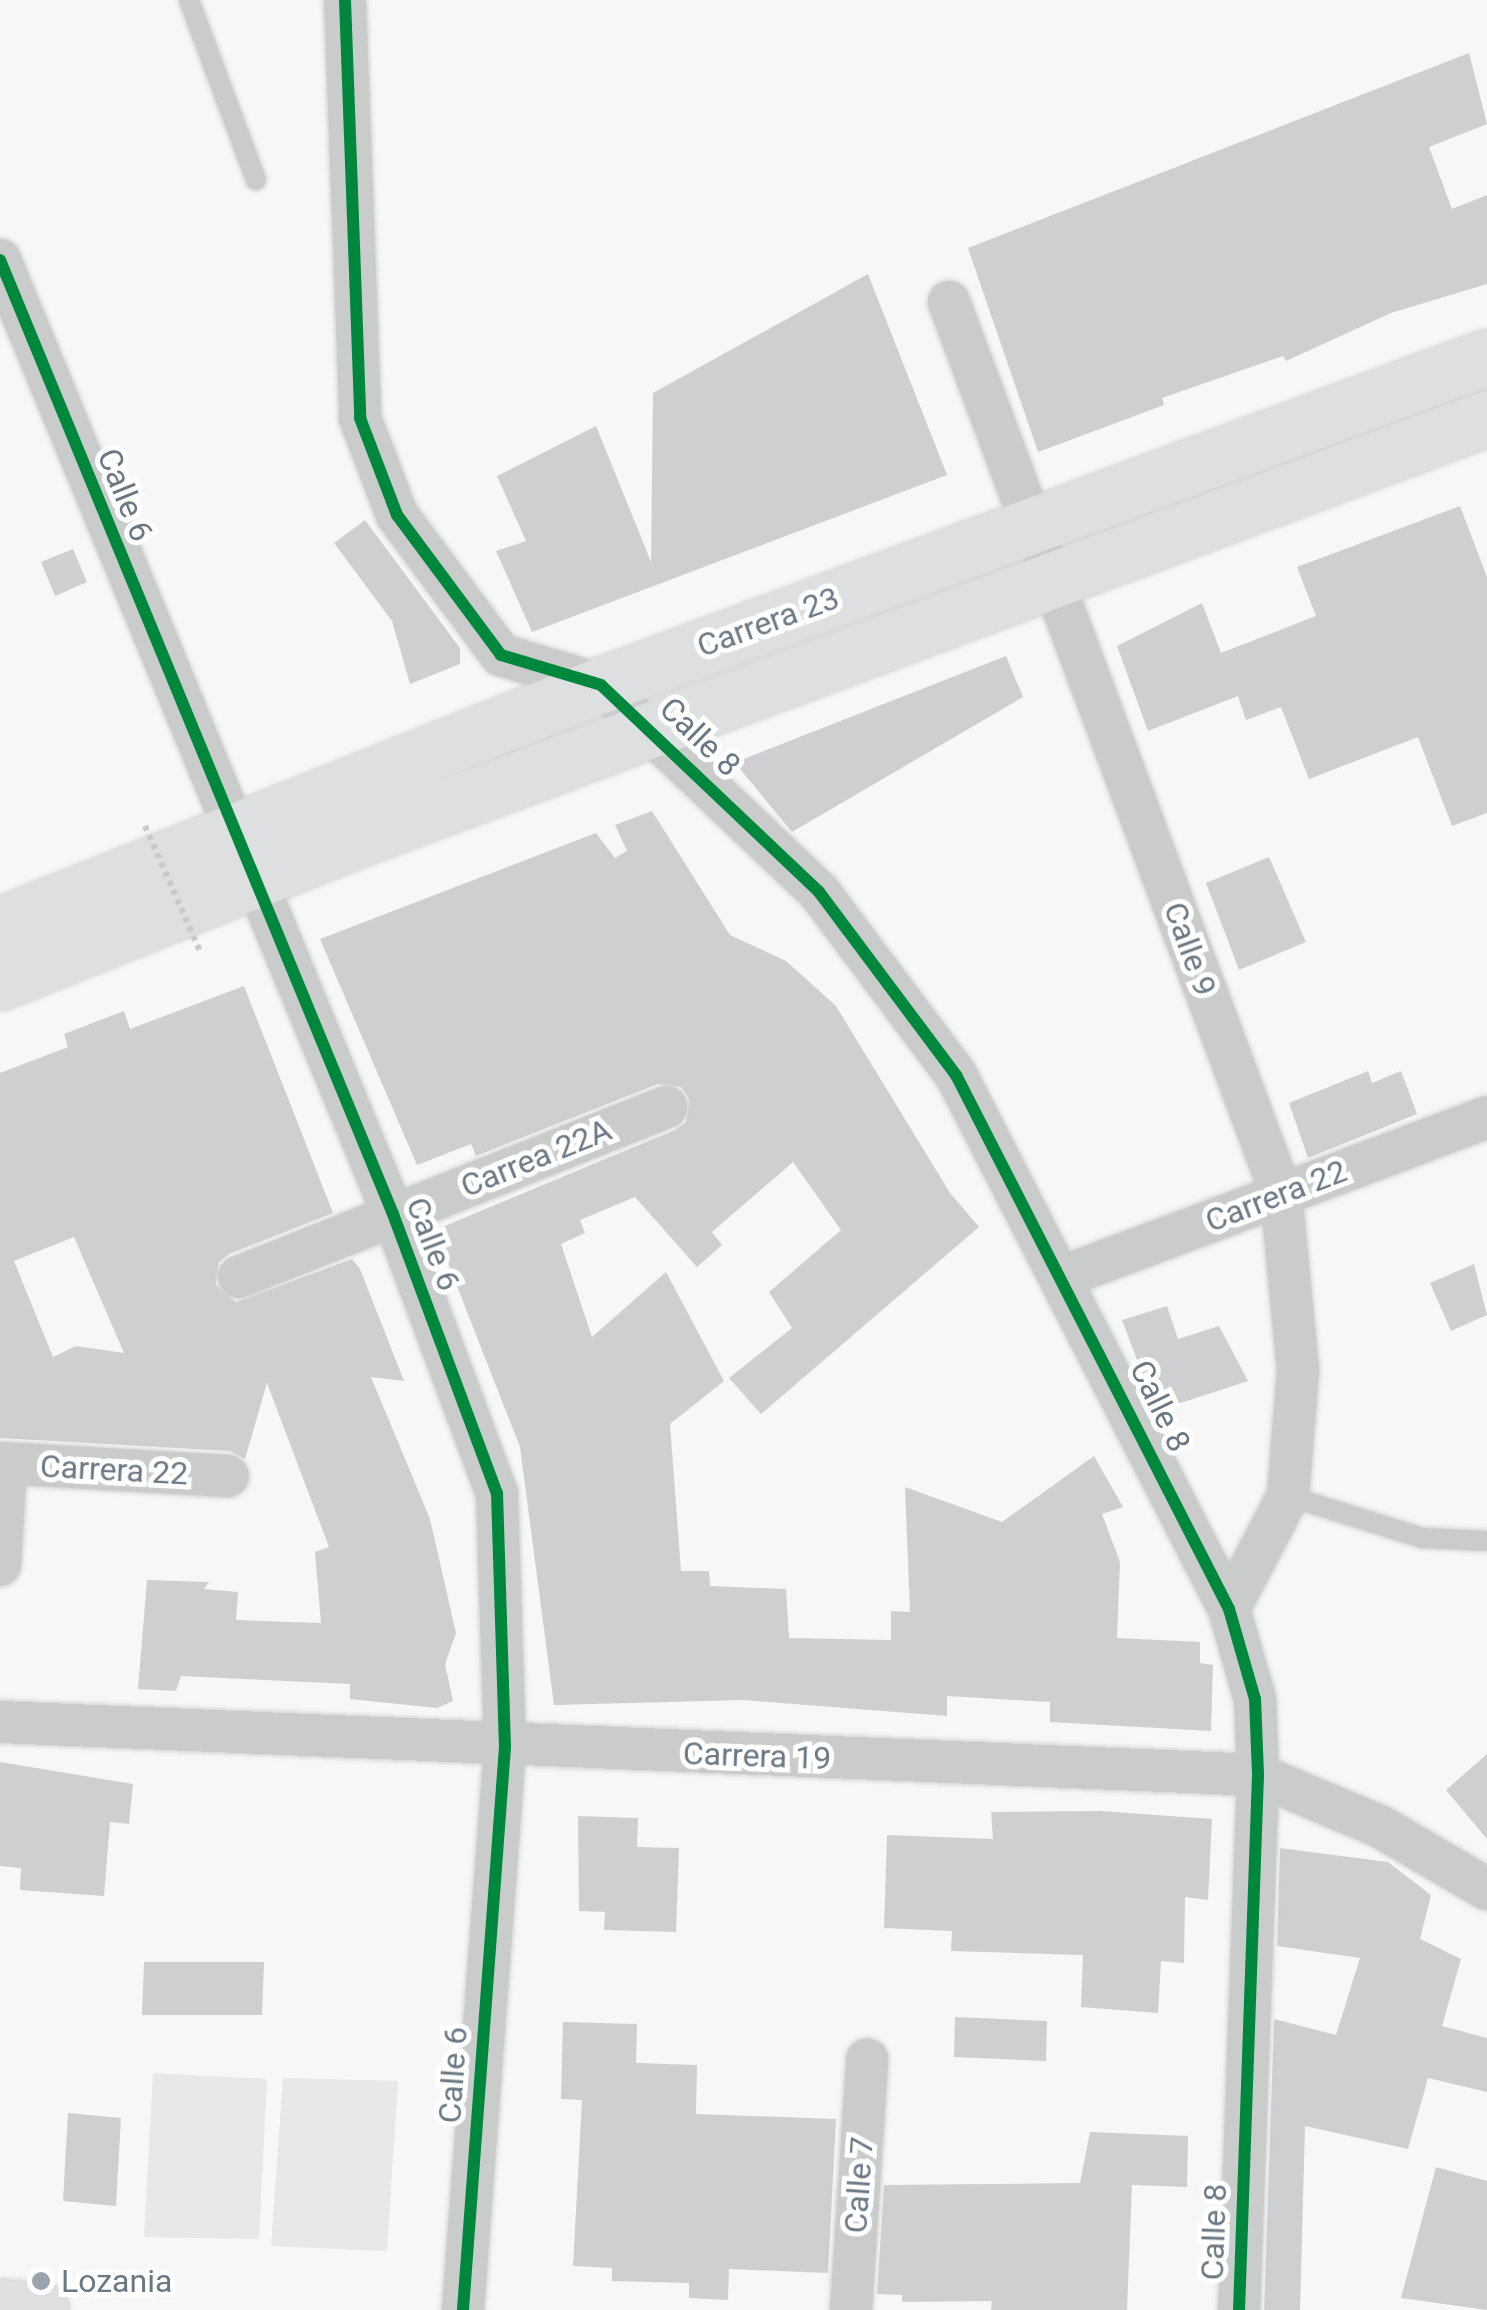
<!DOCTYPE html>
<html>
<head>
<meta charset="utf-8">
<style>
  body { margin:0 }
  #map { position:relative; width:1487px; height:2310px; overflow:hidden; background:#f7f7f7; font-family:Roboto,sans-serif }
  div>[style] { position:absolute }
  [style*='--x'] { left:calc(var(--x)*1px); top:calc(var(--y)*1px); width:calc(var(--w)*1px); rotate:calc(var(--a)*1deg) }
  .green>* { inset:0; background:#e6e9e5 }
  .building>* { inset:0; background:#cecfd0 }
  .roads { filter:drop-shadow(0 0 2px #d3d4d5) drop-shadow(0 0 2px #d3d4d5) }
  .lane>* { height:20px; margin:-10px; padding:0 10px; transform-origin:10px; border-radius:10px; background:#cacccc }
  .street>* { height:42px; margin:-21px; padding:0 21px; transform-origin:21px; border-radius:21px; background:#cacccc }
  .secondary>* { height:55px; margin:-27.5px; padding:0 27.5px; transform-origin:27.5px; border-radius:27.5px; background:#dedfe0 }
  .primary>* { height:55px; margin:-27.5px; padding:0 27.5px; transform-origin:27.5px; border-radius:27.5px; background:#dedfe0 }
  .path-bridge>* { height:6px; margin-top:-3px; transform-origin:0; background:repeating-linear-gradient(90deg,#c8c9ca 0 5px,transparent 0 10px) }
  .cycleway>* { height:12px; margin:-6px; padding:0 6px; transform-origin:6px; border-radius:6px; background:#00873e }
  .dots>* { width:28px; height:28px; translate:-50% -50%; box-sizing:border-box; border:5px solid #fff; border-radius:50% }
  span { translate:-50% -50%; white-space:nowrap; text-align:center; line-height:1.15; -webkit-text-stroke:10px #fff; paint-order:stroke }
  .street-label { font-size:32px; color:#6a7884 }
  .poi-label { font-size:32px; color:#6a7884 }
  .left { translate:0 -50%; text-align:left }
</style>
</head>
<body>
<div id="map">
  <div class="green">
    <i style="clip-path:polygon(153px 2073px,267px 2079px,259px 2239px,144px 2237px)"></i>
    <i style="clip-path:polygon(283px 2078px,398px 2081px,387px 2251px,271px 2246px)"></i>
  </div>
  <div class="building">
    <i style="clip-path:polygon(1469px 53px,1487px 124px,1429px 147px,1452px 209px,1487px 195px,1487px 284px,1391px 313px,1286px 361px,1283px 356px,1162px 398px,1164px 405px,1038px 452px,968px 248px)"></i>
    <i style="clip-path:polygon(868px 274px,947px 475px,532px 632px,496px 551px,526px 541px,497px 476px,596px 426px,651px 562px,653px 393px)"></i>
    <i style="clip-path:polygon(1460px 506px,1487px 577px,1487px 813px,1452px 826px,1418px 737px,1309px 779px,1281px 707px,1246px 720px,1238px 696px,1148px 731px,1117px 646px,1202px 603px,1221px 653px,1316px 616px,1297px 567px)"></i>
    <i style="clip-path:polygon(365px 520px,460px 648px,460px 664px,410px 684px,392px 621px,334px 543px)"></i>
    <i style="clip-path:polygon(73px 549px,87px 582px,55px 596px,41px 562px)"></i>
    <i style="clip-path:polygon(1006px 656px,1023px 697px,792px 832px,740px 769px,741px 760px)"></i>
    <i style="clip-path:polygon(652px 811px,730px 935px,786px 961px,836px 1006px,950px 1193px,979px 1227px,761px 1414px,729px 1378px,792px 1328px,769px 1292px,841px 1230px,793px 1162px,712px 1232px,722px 1245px,697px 1267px,635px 1197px,580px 1220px,585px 1233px,561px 1244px,592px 1337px,666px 1272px,724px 1381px,670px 1424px,681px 1571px,709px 1571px,710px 1586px,786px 1589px,789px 1638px,891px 1640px,891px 1611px,910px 1612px,905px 1487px,1002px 1522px,1094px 1456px,1123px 1507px,1102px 1514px,1120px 1562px,1117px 1638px,1200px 1642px,1200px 1663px,1213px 1665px,1211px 1731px,1050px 1722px,1050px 1702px,947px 1696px,947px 1716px,743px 1700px,554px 1705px,520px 1447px,435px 1230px,675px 1130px,686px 1122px,689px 1099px,681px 1087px,658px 1084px,476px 1156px,471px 1144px,417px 1165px,320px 939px,596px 833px,615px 858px,627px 851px,615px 825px)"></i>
    <i style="clip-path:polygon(1269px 857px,1306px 942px,1239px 970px,1206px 883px)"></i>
    <i style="clip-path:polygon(evenodd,244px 986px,333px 1213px,229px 1254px,219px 1262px,216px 1285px,236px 1302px,352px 1259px,360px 1269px,404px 1381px,371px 1377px,430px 1519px,456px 1633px,445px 1664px,453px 1701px,437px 1708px,350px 1699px,350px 1684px,181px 1676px,176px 1691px,138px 1689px,147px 1580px,209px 1582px,204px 1589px,238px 1592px,236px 1620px,321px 1623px,315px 1552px,329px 1547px,267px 1383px,245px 1459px,229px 1451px,0 1438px,0 1073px,68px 1047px,64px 1034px,124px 1011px,130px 1029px,244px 986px,74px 1237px,124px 1353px,76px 1346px,53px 1357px,14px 1261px,74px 1237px)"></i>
    <i style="clip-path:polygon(1368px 1071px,1372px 1083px,1401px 1071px,1417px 1114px,1308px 1158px,1289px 1103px)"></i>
    <i style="clip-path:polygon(1474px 1264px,1487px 1315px,1451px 1331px,1430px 1283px)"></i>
    <i style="clip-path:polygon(1167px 1306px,1178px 1339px,1219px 1326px,1248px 1381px,1156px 1411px,1122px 1320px)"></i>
    <i style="clip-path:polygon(1487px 1754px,1487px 1839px,1446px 1790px)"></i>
    <i style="clip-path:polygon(0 1762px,133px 1784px,129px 1824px,110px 1822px,104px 1896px,20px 1890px,21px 1868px,0 1866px)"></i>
    <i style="clip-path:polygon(1101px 1811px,1212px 1819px,1208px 1900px,1185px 1897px,1184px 1963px,1161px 1961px,1158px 2013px,1081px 2007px,1083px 1955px,951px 1951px,952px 1931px,884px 1928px,887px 1835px,993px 1839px,991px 1812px)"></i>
    <i style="clip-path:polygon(578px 1816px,638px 1818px,637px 1847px,679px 1848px,676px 1932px,604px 1930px,605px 1912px,579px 1911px)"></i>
    <i style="clip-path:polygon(1280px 1848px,1388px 1862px,1431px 1895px,1420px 1939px,1461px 1959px,1442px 2026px,1487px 2038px,1487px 2092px,1428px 2078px,1408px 2149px,1305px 2126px,1300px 2310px,1264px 2310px,1274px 2019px,1336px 2035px,1360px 1958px,1277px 1946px)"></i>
    <i style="clip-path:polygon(144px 1962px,264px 1962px,262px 2015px,142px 2015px)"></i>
    <i style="clip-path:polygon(955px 2017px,1047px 2021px,1046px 2061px,954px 2057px)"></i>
    <i style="clip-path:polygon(563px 2022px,637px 2024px,636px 2063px,697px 2065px,696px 2114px,836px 2119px,828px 2273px,729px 2269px,728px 2300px,689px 2298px,689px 2283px,612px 2281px,612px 2268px,573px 2266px,582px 2100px,561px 2099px)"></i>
    <i style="clip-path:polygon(68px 2113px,121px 2118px,116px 2206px,63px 2201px)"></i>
    <i style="clip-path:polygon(1090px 2132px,1188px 2136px,1187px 2187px,1132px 2185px,1127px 2310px,991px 2310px,992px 2301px,902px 2302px,902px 2295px,877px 2294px,884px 2185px,1080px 2183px)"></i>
    <i style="clip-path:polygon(1436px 2167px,1487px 2181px,1487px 2310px,1401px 2298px)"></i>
  </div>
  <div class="roads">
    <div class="lane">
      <i style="--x:189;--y:0;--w:192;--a:69.6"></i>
      <i style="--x:1288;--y:1496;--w:141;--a:17.3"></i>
      <i style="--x:1423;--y:1538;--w:64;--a:2.7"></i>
    </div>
    <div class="street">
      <i style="--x:345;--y:0;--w:418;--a:87.9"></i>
      <i style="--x:360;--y:418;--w:104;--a:69.1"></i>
      <i style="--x:397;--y:515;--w:174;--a:53.4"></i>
      <i style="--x:501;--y:655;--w:104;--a:16.7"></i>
      <i style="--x:601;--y:685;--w:301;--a:43.5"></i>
      <i style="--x:819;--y:892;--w:229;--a:53.2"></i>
      <i style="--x:956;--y:1075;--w:600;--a:62.92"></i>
      <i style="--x:1229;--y:1609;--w:94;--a:73.9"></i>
      <i style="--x:1255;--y:1699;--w:76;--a:87.7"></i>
      <i style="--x:1258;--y:1775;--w:535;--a:92.03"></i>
      <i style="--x:0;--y:260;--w:1032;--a:67.61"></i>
      <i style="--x:393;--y:1214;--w:298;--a:69.6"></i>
      <i style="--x:497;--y:1493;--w:254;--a:88.2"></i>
      <i style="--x:505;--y:1747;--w:565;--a:94.27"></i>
      <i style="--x:949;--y:302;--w:951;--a:69.56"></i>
      <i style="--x:1281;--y:1193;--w:178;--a:84.5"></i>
      <i style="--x:1298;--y:1370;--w:126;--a:94.5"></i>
      <i style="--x:1288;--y:1496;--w:127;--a:117.6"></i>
      <i style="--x:1065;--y:1276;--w:451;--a:-20.6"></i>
      <i style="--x:239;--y:1277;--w:460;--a:-21.7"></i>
      <i style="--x:0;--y:1463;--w:228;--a:3.3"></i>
      <i style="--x:0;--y:1565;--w:101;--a:-86.6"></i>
      <i style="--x:0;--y:1722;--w:1259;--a:2.41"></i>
      <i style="--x:1258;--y:1775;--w:134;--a:22.9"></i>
      <i style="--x:1381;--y:1827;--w:123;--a:30.3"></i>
      <i style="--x:851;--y:2310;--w:251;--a:-86.3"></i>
    </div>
    <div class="secondary">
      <i style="--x:0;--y:2307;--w:41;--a:4.2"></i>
    </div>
    <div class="primary">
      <i style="--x:0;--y:925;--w:647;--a:-21.77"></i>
      <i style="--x:601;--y:685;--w:945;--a:-20.31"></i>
      <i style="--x:0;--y:982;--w:382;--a:-21.8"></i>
      <i style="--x:355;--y:840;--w:1208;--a:-20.45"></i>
    </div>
  </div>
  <div class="path-bridge">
    <i style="--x:145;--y:826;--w:137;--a:66.3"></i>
  </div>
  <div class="cycleway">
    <i style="--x:345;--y:0;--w:418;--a:87.9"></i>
    <i style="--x:360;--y:418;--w:104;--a:69.1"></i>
    <i style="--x:397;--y:515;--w:174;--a:53.4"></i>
    <i style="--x:501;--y:655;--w:104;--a:16.7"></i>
    <i style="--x:601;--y:685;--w:301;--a:43.5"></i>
    <i style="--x:819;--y:892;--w:229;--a:53.2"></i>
    <i style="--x:956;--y:1075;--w:600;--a:62.92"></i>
    <i style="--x:1229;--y:1609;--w:94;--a:73.9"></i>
    <i style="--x:1255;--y:1699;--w:76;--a:87.7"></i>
    <i style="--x:1258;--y:1775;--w:535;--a:92.03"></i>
    <i style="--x:0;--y:260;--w:1032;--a:67.61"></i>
    <i style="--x:393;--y:1214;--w:298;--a:69.6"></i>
    <i style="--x:497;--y:1493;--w:254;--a:88.2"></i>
    <i style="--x:505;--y:1747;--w:565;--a:94.27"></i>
  </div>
  <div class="dots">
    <i style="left:41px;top:2281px;background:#9ba4ac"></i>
  </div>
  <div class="street-label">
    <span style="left:125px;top:495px;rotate:68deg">Calle 6</span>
    <span style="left:768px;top:622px;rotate:-20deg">Carrera 23</span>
    <span style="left:700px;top:737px;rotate:44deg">Calle 8</span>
    <span style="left:1190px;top:949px;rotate:70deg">Calle 9</span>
    <span style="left:536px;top:1158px;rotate:-22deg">Carrea 22A</span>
    <span style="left:1276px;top:1196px;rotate:-21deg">Carrera 22</span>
    <span style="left:433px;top:1244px;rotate:69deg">Calle 6</span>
    <span style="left:1160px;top:1406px;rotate:64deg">Calle 8</span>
    <span style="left:114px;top:1470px;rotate:3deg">Carrera 22</span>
    <span style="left:757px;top:1756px;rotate:2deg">Carrera 19</span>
    <span style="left:453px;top:2075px;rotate:-86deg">Calle 6</span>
    <span style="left:859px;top:2185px;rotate:-86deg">Calle 7</span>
    <span style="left:1214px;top:2232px;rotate:-88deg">Calle 8</span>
  </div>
  <div class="poi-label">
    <span class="left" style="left:61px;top:2281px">Lozania</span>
  </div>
</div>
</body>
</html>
